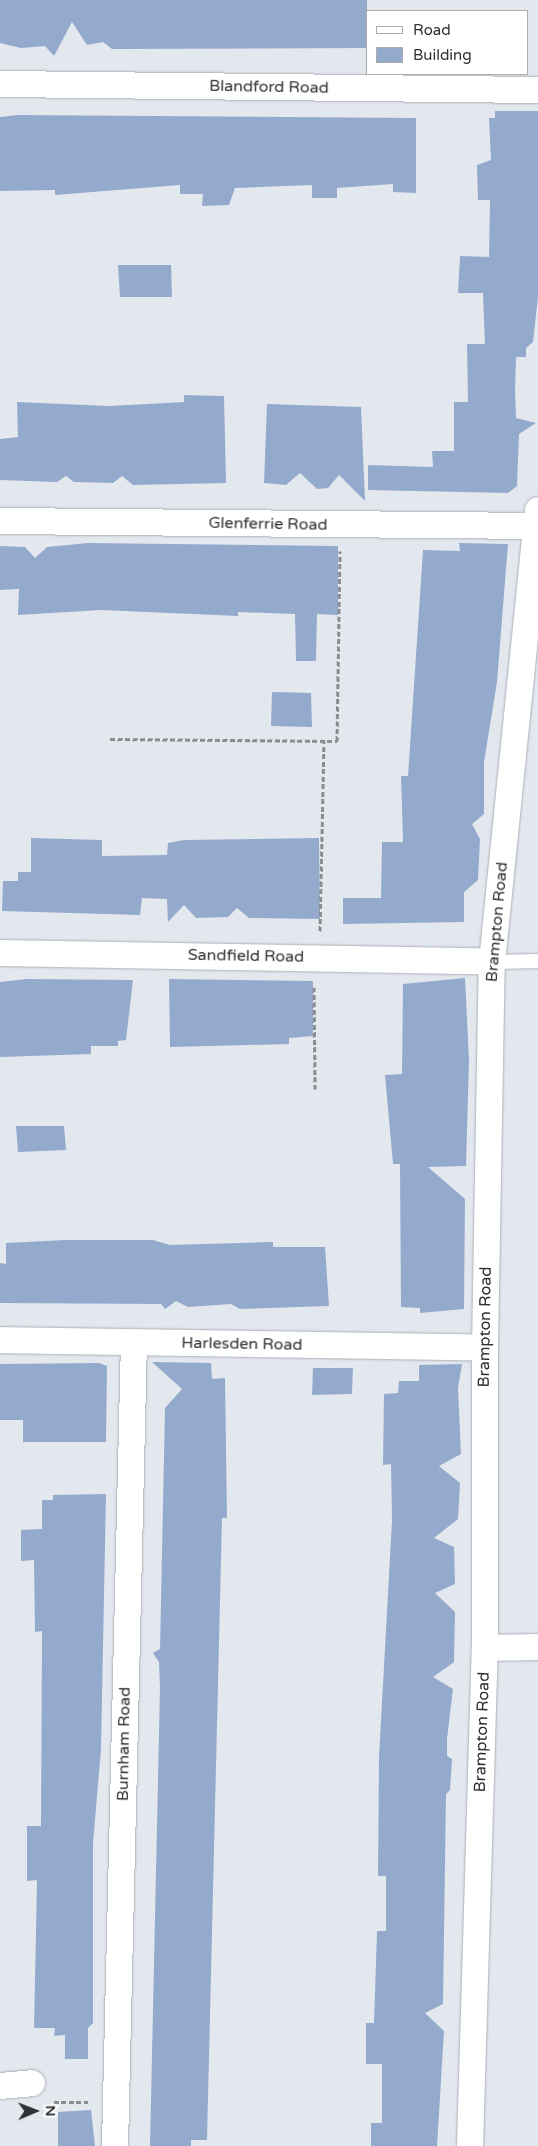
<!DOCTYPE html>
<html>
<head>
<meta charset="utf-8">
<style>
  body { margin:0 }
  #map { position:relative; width:538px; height:2146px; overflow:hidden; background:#e3e8ef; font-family:"Varela Round",sans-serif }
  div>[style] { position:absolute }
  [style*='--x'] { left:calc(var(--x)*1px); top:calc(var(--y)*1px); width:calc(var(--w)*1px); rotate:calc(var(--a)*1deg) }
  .building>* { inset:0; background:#94aacc }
  .path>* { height:3px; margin-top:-1.5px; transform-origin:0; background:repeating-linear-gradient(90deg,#898c91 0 5px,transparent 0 7.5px) }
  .roads { filter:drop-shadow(0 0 1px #acb0b8) drop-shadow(0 0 1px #acb0b8) }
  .lane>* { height:14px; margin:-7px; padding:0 7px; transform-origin:7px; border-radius:7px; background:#fff }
  .street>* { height:26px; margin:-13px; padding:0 13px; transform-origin:13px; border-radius:13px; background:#fff }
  span { translate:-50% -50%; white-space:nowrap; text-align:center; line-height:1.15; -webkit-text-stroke:4px #fff; paint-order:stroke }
  .street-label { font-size:16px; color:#2e3033 }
  .legend { position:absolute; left:366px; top:10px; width:162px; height:65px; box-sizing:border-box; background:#fff; border:1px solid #abacad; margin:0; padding:6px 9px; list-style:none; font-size:15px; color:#2e3033 }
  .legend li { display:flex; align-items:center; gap:10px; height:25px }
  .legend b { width:25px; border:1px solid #abacad }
  .north { position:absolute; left:10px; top:2086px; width:50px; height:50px; -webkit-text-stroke:4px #fff; paint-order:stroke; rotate:89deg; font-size:14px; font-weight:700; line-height:20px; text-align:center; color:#2e3033 }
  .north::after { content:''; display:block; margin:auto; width:18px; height:22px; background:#2e3033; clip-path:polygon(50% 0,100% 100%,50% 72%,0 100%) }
</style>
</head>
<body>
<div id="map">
  <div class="building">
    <i style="clip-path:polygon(0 0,367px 0,367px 48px,112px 49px,103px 42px,87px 45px,72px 22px,54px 56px,45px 46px,21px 48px,0 43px)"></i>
    <i style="clip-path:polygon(495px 111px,538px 111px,538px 297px,533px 342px,526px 348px,526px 357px,516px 357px,515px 391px,516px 418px,536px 423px,519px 434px,517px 486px,508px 493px,368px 490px,368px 465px,433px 467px,432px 451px,454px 451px,454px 402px,468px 402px,467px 344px,485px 344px,483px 293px,458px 293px,460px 256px,489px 257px,490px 200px,478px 200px,477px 165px,491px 160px,489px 118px,495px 118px)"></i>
    <i style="clip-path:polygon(18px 115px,416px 118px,416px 193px,393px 192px,393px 184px,337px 188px,337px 198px,312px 198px,312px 185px,235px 188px,229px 205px,202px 206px,203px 194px,180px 194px,180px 185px,55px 195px,55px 190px,0 191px,0 117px)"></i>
    <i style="clip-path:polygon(118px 265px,171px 265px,172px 297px,120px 297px)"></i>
    <i style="clip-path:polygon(184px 395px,224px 396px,226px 483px,133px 485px,122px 476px,113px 483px,74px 482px,66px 476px,57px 482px,0 480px,0 439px,18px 437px,17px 402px,109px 406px,184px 402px)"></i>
    <i style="clip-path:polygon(267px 404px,361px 407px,365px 501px,339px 475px,328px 488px,317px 489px,300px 473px,286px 485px,264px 483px)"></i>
    <i style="clip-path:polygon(88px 543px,338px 546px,338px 615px,317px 614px,316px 661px,296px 661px,295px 614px,238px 612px,238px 616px,101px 610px,18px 615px,19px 589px,0 590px,0 546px,25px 547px,35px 558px,47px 547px)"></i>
    <i style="clip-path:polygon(459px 543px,508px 544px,497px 682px,484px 762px,484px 814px,472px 824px,480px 839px,478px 880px,464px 892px,464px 922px,343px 924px,343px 898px,381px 898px,382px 842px,403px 842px,401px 776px,408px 776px,423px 550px,460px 551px)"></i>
    <i style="clip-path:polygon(272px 692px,311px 693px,312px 727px,271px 726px)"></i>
    <i style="clip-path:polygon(31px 838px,102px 840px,102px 856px,167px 855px,168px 843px,184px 840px,319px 838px,320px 919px,249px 918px,237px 908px,228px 917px,196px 918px,184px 905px,168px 922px,167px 899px,142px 898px,140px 915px,2px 911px,3px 881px,18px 881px,18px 872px,31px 872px)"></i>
    <i style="clip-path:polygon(465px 978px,469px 1060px,466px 1166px,428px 1167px,465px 1199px,464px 1309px,420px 1313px,420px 1308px,401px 1307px,400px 1164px,393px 1164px,385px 1075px,402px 1074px,403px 984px)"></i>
    <i style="clip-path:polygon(27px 979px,133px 980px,126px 1040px,118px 1041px,118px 1046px,91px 1046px,91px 1054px,0 1057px,0 982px)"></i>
    <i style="clip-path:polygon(169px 979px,313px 981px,313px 1036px,289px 1038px,289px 1044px,170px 1047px)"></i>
    <i style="clip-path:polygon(16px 1126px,64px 1126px,66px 1150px,18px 1152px)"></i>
    <i style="clip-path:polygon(65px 1240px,153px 1240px,170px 1245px,273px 1242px,273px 1247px,325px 1247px,329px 1306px,240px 1309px,231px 1304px,188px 1307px,176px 1301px,165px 1309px,161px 1304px,0 1303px,0 1263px,6px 1264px,6px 1243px)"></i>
    <i style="clip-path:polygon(152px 1362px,211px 1363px,212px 1379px,225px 1378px,227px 1518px,222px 1518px,207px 2140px,191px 2140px,191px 2146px,150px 2146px,160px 1688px,159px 1662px,153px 1653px,160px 1649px,165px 1408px,182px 1389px)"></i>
    <i style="clip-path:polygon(99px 1363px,107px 1366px,106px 1442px,23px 1442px,23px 1420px,0 1420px,0 1364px)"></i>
    <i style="clip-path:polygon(462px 1364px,458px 1388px,461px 1454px,439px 1466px,460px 1483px,458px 1519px,434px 1538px,454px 1547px,455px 1584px,435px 1593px,455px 1612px,454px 1662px,433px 1677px,453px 1689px,447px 1739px,447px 1756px,452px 1759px,450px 1790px,446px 1794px,443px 2004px,425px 2013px,444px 2031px,437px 2146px,371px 2146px,371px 2123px,382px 2123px,382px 2064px,366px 2064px,366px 2023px,374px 2023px,377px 1931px,386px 1931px,386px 1876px,378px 1876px,379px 1757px,392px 1521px,391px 1464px,383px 1465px,384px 1394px,398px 1393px,399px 1381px,419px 1381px,419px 1365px)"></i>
    <i style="clip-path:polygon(313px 1368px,353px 1368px,352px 1394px,312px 1395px)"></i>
    <i style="clip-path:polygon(106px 1494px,101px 1749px,93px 1843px,93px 2023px,88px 2028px,88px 2059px,65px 2059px,65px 2035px,54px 2036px,55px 2028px,34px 2028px,37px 1880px,27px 1881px,27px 1826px,41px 1826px,42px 1631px,35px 1632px,34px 1560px,21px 1561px,21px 1530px,42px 1529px,42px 1500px,53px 1500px,53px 1495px)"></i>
    <i style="clip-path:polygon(91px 2110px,95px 2146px,58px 2146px,58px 2112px)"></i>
  </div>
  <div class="path">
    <i style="--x:110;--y:739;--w:227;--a:0.5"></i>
    <i style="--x:337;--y:741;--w:190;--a:-89.1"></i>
    <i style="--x:320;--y:931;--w:190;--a:-88.8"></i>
    <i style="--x:314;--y:987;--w:102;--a:89.4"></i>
    <i style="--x:54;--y:2102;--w:34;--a:0"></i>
  </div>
  <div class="roads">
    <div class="lane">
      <i style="--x:492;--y:962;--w:46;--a:-1.2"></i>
    </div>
    <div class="street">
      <i style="--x:0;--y:84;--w:538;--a:0.64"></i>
      <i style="--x:0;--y:521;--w:536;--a:0.53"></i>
      <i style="--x:0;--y:953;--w:492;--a:1"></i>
      <i style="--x:0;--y:1340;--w:485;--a:0.9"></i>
      <i style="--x:485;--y:1648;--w:53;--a:-1.1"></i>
      <i style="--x:0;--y:2086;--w:32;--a:-5"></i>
      <i style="--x:115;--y:2146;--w:804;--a:-88.65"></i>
      <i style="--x:470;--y:2146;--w:498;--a:-88.3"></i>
      <i style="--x:485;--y:1648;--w:300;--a:-90"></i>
      <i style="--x:485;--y:1348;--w:386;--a:-89"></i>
      <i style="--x:492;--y:962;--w:454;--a:-84.2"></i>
    </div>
  </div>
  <div class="street-label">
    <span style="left:269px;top:87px;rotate:1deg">Blandford Road</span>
    <span style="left:268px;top:524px;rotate:1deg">Glenferrie Road</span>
    <span style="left:497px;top:922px;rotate:-85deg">Brampton Road</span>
    <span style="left:246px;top:956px;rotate:1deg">Sandfield Road</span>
    <span style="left:485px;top:1327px;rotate:-89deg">Brampton Road</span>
    <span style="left:242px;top:1344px;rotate:1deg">Harlesden Road</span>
    <span style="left:482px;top:1732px;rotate:-88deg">Brampton Road</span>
    <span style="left:124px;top:1744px;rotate:-89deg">Burnham Road</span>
  </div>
  <ul class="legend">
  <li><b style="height:6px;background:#fff"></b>Road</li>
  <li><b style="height:14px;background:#94aacc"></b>Building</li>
  </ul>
  <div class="north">N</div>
</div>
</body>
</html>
